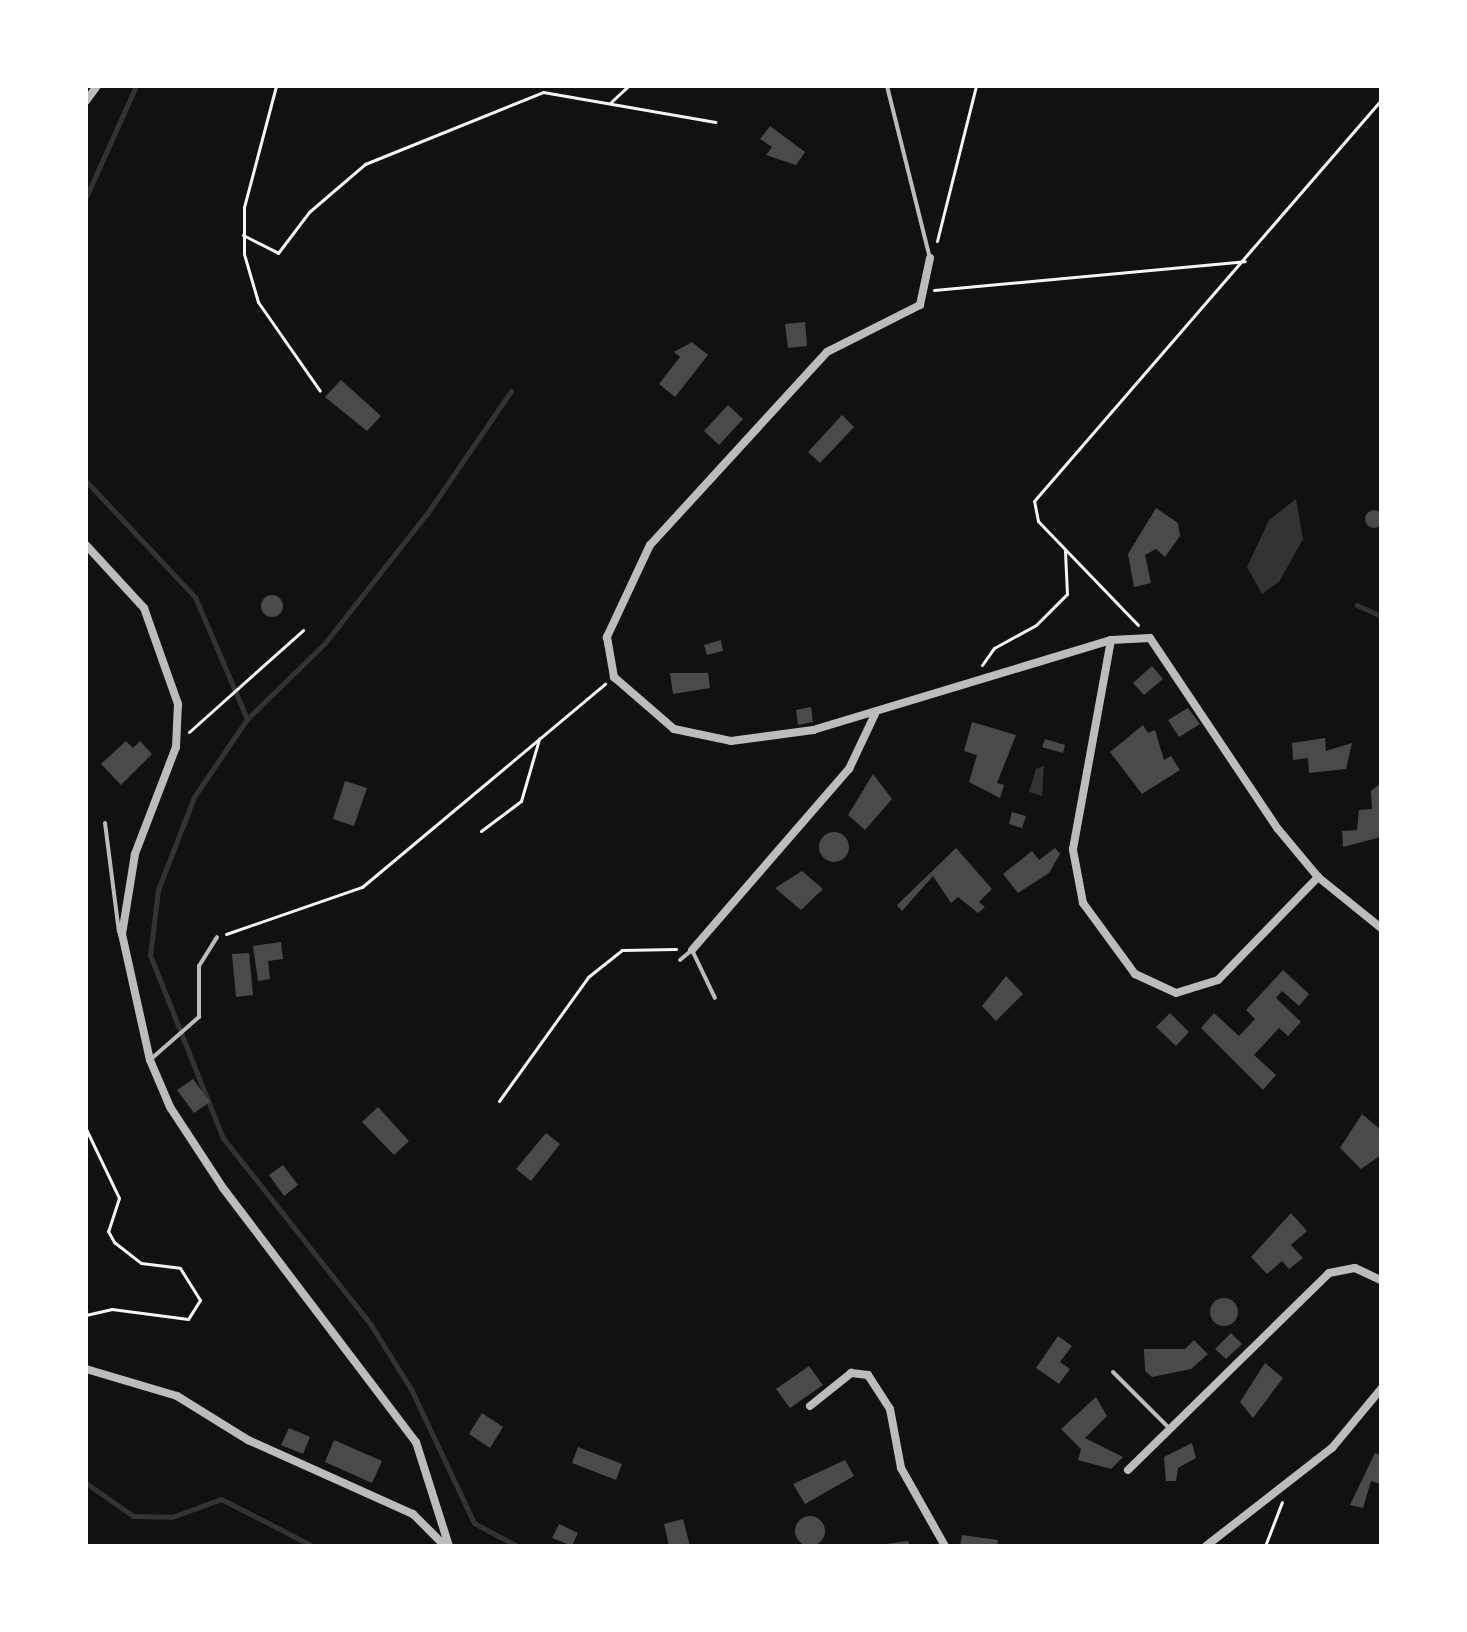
<!DOCTYPE html>
<html>
<head>
<meta charset="utf-8">
<style>
  body { margin:0 }
  #map { position:relative; width:1467px; height:1632px; overflow:hidden; background:#111; font-family:Poppins,sans-serif }
  div>[style] { position:absolute }
  [style*='--x'] { left:calc(var(--x)*1px); top:calc(var(--y)*1px); width:calc(var(--w)*1px); rotate:calc(var(--a)*1deg) }
  .water>* { inset:0; background:#333 }
  .stream>* { height:5px; margin:-2.5px; padding:0 2.5px; transform-origin:2.5px; border-radius:2.5px; background:#333 }
  .building>* { inset:0; background:#4a4a4a }
  .round { border-radius:50% }
  .path>* { height:3px; margin:-1.5px; padding:0 1.5px; transform-origin:1.5px; border-radius:1.5px; background:#f5f5f5 }
  .service>* { height:4px; margin:-2px; padding:0 2px; transform-origin:2px; border-radius:2px; background:#bcbcbc }
  .minor>* { height:8px; margin:-4px; padding:0 4px; transform-origin:4px; border-radius:4px; background:#bcbcbc }
  span { translate:-50% -50%; white-space:nowrap; text-align:center; line-height:1.15; -webkit-text-stroke:7px #fff; paint-order:stroke }
  .frame { position:absolute; inset:0; border:88px solid #fff; pointer-events:none }
</style>
</head>
<body>
<div id="map">
  <div class="water">
    <i style="clip-path:polygon(1296px 499px,1303px 539px,1279px 582px,1262px 594px,1247px 567px,1269px 520px)"></i>
    <i style="clip-path:polygon(1044px 766px,1042px 796px,1029px 792px,1036px 769px)"></i>
  </div>
  <div class="stream">
    <i style="--x:86;--y:197;--w:122;--a:-65.8"></i>
    <i style="--x:511;--y:391;--w:147;--a:124.4"></i>
    <i style="--x:428;--y:512;--w:167;--a:128.2"></i>
    <i style="--x:325;--y:643;--w:109;--a:135.7"></i>
    <i style="--x:247;--y:719;--w:94;--a:124.2"></i>
    <i style="--x:194;--y:797;--w:100;--a:111.2"></i>
    <i style="--x:158;--y:890;--w:65;--a:97"></i>
    <i style="--x:150;--y:955;--w:197;--a:68.3"></i>
    <i style="--x:223;--y:1138;--w:238;--a:51.6"></i>
    <i style="--x:371;--y:1325;--w:75;--a:58"></i>
    <i style="--x:411;--y:1389;--w:148;--a:64.8"></i>
    <i style="--x:474;--y:1523;--w:49;--a:28.1"></i>
    <i style="--x:86;--y:481;--w:159;--a:46.8"></i>
    <i style="--x:195;--y:597;--w:133;--a:66.9"></i>
    <i style="--x:1357;--y:605;--w:26;--a:25"></i>
    <i style="--x:86;--y:1483;--w:57;--a:35.1"></i>
    <i style="--x:133;--y:1516;--w:39;--a:1"></i>
    <i style="--x:172;--y:1517;--w:52;--a:-20.2"></i>
    <i style="--x:221;--y:1499;--w:103;--a:27.1"></i>
  </div>
  <div class="building">
    <i style="clip-path:polygon(770px 126px,805px 152px,796px 165px,766px 155px,772px 147px,760px 139px)"></i>
    <i style="clip-path:polygon(805px 322px,807px 346px,788px 348px,785px 324px)"></i>
    <i style="clip-path:polygon(692px 342px,708px 355px,675px 397px,659px 384px,680px 357px,674px 352px)"></i>
    <i style="clip-path:polygon(341px 380px,381px 416px,367px 431px,325px 397px)"></i>
    <i style="clip-path:polygon(728px 405px,743px 419px,719px 445px,704px 431px)"></i>
    <i style="clip-path:polygon(842px 415px,854px 427px,820px 463px,808px 452px)"></i>
    <i style="clip-path:polygon(1156px 508px,1178px 523px,1180px 536px,1165px 557px,1156px 549px,1145px 555px,1151px 583px,1134px 587px,1128px 554px)"></i>
    <i class="round" style="left:1365px;top:510px;width:18px;height:18px"></i>
    <i class="round" style="left:261px;top:595px;width:22px;height:22px"></i>
    <i style="clip-path:polygon(721px 640px,723px 651px,707px 655px,704px 645px)"></i>
    <i style="clip-path:polygon(1152px 666px,1163px 679px,1144px 695px,1133px 683px)"></i>
    <i style="clip-path:polygon(670px 673px,708px 673px,710px 688px,673px 694px)"></i>
    <i style="clip-path:polygon(811px 707px,813px 722px,798px 725px,796px 710px)"></i>
    <i style="clip-path:polygon(1188px 708px,1200px 724px,1179px 737px,1168px 720px)"></i>
    <i style="clip-path:polygon(972px 722px,1016px 735px,997px 783px,1004px 785px,1000px 798px,969px 782px,977px 755px,964px 751px)"></i>
    <i style="clip-path:polygon(1143px 725px,1148px 733px,1155px 730px,1164px 760px,1171px 756px,1180px 770px,1142px 794px,1110px 752px)"></i>
    <i style="clip-path:polygon(1325px 738px,1326px 751px,1352px 743px,1346px 769px,1309px 773px,1308px 758px,1293px 760px,1292px 743px)"></i>
    <i style="clip-path:polygon(1045px 739px,1065px 745px,1063px 753px,1042px 747px)"></i>
    <i style="clip-path:polygon(126px 741px,133px 748px,140px 741px,152px 754px,121px 785px,101px 764px)"></i>
    <i style="clip-path:polygon(873px 774px,892px 799px,865px 830px,848px 815px)"></i>
    <i style="clip-path:polygon(345px 781px,367px 788px,354px 826px,333px 819px)"></i>
    <i style="clip-path:polygon(1381px 783px,1381px 837px,1343px 847px,1342px 831px,1357px 830px,1359px 810px,1372px 809px,1371px 791px)"></i>
    <i style="clip-path:polygon(1012px 812px,1026px 816px,1022px 828px,1009px 824px)"></i>
    <i class="round" style="left:819px;top:832px;width:30px;height:30px"></i>
    <i style="clip-path:polygon(956px 848px,992px 889px,979px 902px,985px 907px,978px 913px,958px 897px,951px 903px,933px 876px,902px 911px,897px 905px)"></i>
    <i style="clip-path:polygon(1055px 848px,1060px 854px,1049px 873px,1018px 893px,1003px 874px,1032px 851px,1039px 860px)"></i>
    <i style="clip-path:polygon(802px 871px,823px 889px,801px 910px,775px 888px)"></i>
    <i style="clip-path:polygon(281px 942px,283px 959px,268px 961px,270px 979px,258px 981px,253px 946px)"></i>
    <i style="clip-path:polygon(249px 953px,253px 995px,236px 997px,232px 954px)"></i>
    <i style="clip-path:polygon(1283px 970px,1309px 994px,1299px 1006px,1282px 991px,1276px 998px,1301px 1022px,1288px 1036px,1279px 1028px,1254px 1055px,1276px 1075px,1263px 1090px,1201px 1028px,1214px 1013px,1239px 1036px,1255px 1019px,1246px 1010px)"></i>
    <i style="clip-path:polygon(1006px 976px,1023px 994px,996px 1021px,982px 1006px)"></i>
    <i style="clip-path:polygon(1170px 1013px,1189px 1032px,1176px 1046px,1156px 1027px)"></i>
    <i style="clip-path:polygon(193px 1079px,210px 1102px,194px 1113px,177px 1090px)"></i>
    <i style="clip-path:polygon(378px 1107px,409px 1141px,394px 1155px,362px 1122px)"></i>
    <i style="clip-path:polygon(1362px 1114px,1381px 1130px,1381px 1155px,1361px 1169px,1340px 1148px)"></i>
    <i style="clip-path:polygon(546px 1133px,560px 1144px,531px 1181px,516px 1169px)"></i>
    <i style="clip-path:polygon(283px 1165px,298px 1185px,284px 1196px,269px 1175px)"></i>
    <i style="clip-path:polygon(1291px 1213px,1307px 1231px,1291px 1245px,1303px 1258px,1289px 1269px,1282px 1261px,1267px 1274px,1251px 1257px)"></i>
    <i class="round" style="left:1210px;top:1298px;width:28px;height:28px"></i>
    <i style="clip-path:polygon(1231px 1333px,1242px 1344px,1226px 1359px,1215px 1349px)"></i>
    <i style="clip-path:polygon(1058px 1336px,1072px 1346px,1060px 1362px,1070px 1369px,1059px 1384px,1036px 1368px)"></i>
    <i style="clip-path:polygon(1194px 1340px,1208px 1354px,1191px 1369px,1152px 1377px,1145px 1371px,1144px 1349px,1185px 1349px)"></i>
    <i style="clip-path:polygon(1265px 1363px,1283px 1378px,1253px 1418px,1240px 1402px)"></i>
    <i style="clip-path:polygon(809px 1366px,823px 1385px,790px 1408px,776px 1389px)"></i>
    <i style="clip-path:polygon(1096px 1397px,1107px 1416px,1085px 1438px,1123px 1457px,1111px 1469px,1078px 1460px,1081px 1449px,1061px 1429px)"></i>
    <i style="clip-path:polygon(482px 1413px,503px 1427px,490px 1448px,469px 1434px)"></i>
    <i style="clip-path:polygon(289px 1428px,310px 1437px,303px 1454px,281px 1445px)"></i>
    <i style="clip-path:polygon(334px 1440px,382px 1461px,372px 1483px,325px 1462px)"></i>
    <i style="clip-path:polygon(1192px 1443px,1196px 1458px,1178px 1468px,1176px 1481px,1166px 1481px,1164px 1457px)"></i>
    <i style="clip-path:polygon(578px 1447px,622px 1464px,616px 1480px,572px 1463px)"></i>
    <i style="clip-path:polygon(1375px 1453px,1381px 1455px,1380px 1484px,1371px 1481px,1363px 1508px,1350px 1505px)"></i>
    <i style="clip-path:polygon(845px 1460px,854px 1476px,805px 1504px,793px 1484px)"></i>
    <i class="round" style="left:795px;top:1516px;width:30px;height:30px"></i>
    <i style="clip-path:polygon(683px 1519px,690px 1546px,669px 1546px,664px 1524px)"></i>
    <i style="clip-path:polygon(559px 1524px,578px 1533px,572px 1546px,552px 1538px)"></i>
    <i style="clip-path:polygon(962px 1535px,998px 1540px,997px 1546px,960px 1546px)"></i>
    <i style="clip-path:polygon(908px 1541px,910px 1546px,886px 1546px,886px 1544px)"></i>
  </div>
  <div class="path">
    <i style="--x:276;--y:86;--w:125;--a:104.8"></i>
    <i style="--x:244;--y:207;--w:47;--a:90"></i>
    <i style="--x:244;--y:254;--w:50;--a:73.7"></i>
    <i style="--x:258;--y:302;--w:108;--a:55.1"></i>
    <i style="--x:611;--y:102;--w:23;--a:-43"></i>
    <i style="--x:243;--y:235;--w:39;--a:27"></i>
    <i style="--x:278;--y:253;--w:51;--a:-52.9"></i>
    <i style="--x:309;--y:212;--w:74;--a:-40.6"></i>
    <i style="--x:365;--y:164;--w:192;--a:-22"></i>
    <i style="--x:543;--y:92;--w:175;--a:9.9"></i>
    <i style="--x:937;--y:241;--w:160;--a:-75.9"></i>
    <i style="--x:934;--y:290;--w:312;--a:-5.3"></i>
    <i style="--x:1138;--y:625;--w:144;--a:-133.9"></i>
    <i style="--x:1038;--y:521;--w:20;--a:-101"></i>
    <i style="--x:1034;--y:501;--w:530;--a:-49.13"></i>
    <i style="--x:982;--y:665;--w:21;--a:-55"></i>
    <i style="--x:994;--y:648;--w:48;--a:-28.7"></i>
    <i style="--x:1036;--y:625;--w:44;--a:-45"></i>
    <i style="--x:1067;--y:594;--w:43;--a:-92.7"></i>
    <i style="--x:189;--y:732;--w:153;--a:-41.8"></i>
    <i style="--x:481;--y:831;--w:50;--a:-36.9"></i>
    <i style="--x:521;--y:801;--w:65;--a:-73.8"></i>
    <i style="--x:226;--y:934;--w:144;--a:-19.1"></i>
    <i style="--x:362;--y:887;--w:317;--a:-39.9"></i>
    <i style="--x:499;--y:1101;--w:153;--a:-54.3"></i>
    <i style="--x:588;--y:977;--w:43;--a:-38.5"></i>
    <i style="--x:622;--y:950;--w:54;--a:-1.1"></i>
    <i style="--x:86;--y:1129;--w:76;--a:64.4"></i>
    <i style="--x:119;--y:1198;--w:35;--a:108"></i>
    <i style="--x:108;--y:1231;--w:13;--a:61"></i>
    <i style="--x:114;--y:1242;--w:34;--a:38"></i>
    <i style="--x:141;--y:1263;--w:39;--a:7"></i>
    <i style="--x:180;--y:1268;--w:38;--a:58"></i>
    <i style="--x:200;--y:1300;--w:22;--a:122"></i>
    <i style="--x:188;--y:1319;--w:77;--a:-172.5"></i>
    <i style="--x:112;--y:1309;--w:27;--a:167"></i>
    <i style="--x:1265;--y:1546;--w:47;--a:-68.9"></i>
  </div>
  <div class="service">
    <i style="--x:887;--y:86;--w:177;--a:76"></i>
    <i style="--x:105;--y:823;--w:110;--a:82.7"></i>
    <i style="--x:680;--y:960;--w:16;--a:-40"></i>
    <i style="--x:692;--y:950;--w:53;--a:64.4"></i>
    <i style="--x:151;--y:1059;--w:64;--a:-41.2"></i>
    <i style="--x:199;--y:1017;--w:51;--a:-90"></i>
    <i style="--x:199;--y:966;--w:34;--a:-58"></i>
    <i style="--x:1113;--y:1372;--w:81;--a:45"></i>
  </div>
  <div class="minor">
    <i style="--x:86;--y:101;--w:19;--a:-54"></i>
    <i style="--x:930;--y:258;--w:48;--a:102"></i>
    <i style="--x:920;--y:305;--w:104;--a:153.2"></i>
    <i style="--x:827;--y:352;--w:262;--a:132.5"></i>
    <i style="--x:650;--y:545;--w:102;--a:115.1"></i>
    <i style="--x:607;--y:637;--w:41;--a:80.1"></i>
    <i style="--x:614;--y:677;--w:79;--a:40.9"></i>
    <i style="--x:674;--y:729;--w:58;--a:11.9"></i>
    <i style="--x:731;--y:741;--w:83;--a:-7.6"></i>
    <i style="--x:813;--y:730;--w:311;--a:-16.8"></i>
    <i style="--x:1111;--y:640;--w:39;--a:-3"></i>
    <i style="--x:1150;--y:638;--w:230;--a:56.2"></i>
    <i style="--x:1278;--y:829;--w:62;--a:50.2"></i>
    <i style="--x:1318;--y:877;--w:81;--a:39"></i>
    <i style="--x:86;--y:545;--w:86;--a:47.4"></i>
    <i style="--x:144;--y:608;--w:102;--a:70.5"></i>
    <i style="--x:178;--y:704;--w:43;--a:92.7"></i>
    <i style="--x:176;--y:747;--w:115;--a:111"></i>
    <i style="--x:135;--y:854;--w:81;--a:99.2"></i>
    <i style="--x:122;--y:934;--w:129;--a:77.5"></i>
    <i style="--x:150;--y:1060;--w:51;--a:66.9"></i>
    <i style="--x:170;--y:1107;--w:97;--a:56.8"></i>
    <i style="--x:223;--y:1188;--w:319;--a:52.8"></i>
    <i style="--x:416;--y:1442;--w:109;--a:72.4"></i>
    <i style="--x:1111;--y:640;--w:213;--a:100.3"></i>
    <i style="--x:1073;--y:850;--w:54;--a:79.3"></i>
    <i style="--x:1083;--y:903;--w:88;--a:53.8"></i>
    <i style="--x:1135;--y:974;--w:45;--a:24.9"></i>
    <i style="--x:1176;--y:993;--w:44;--a:-17.2"></i>
    <i style="--x:1218;--y:980;--w:144;--a:-45.8"></i>
    <i style="--x:692;--y:950;--w:240;--a:-49.1"></i>
    <i style="--x:849;--y:769;--w:61;--a:-64.7"></i>
    <i style="--x:86;--y:1369;--w:95;--a:16.5"></i>
    <i style="--x:177;--y:1396;--w:84;--a:31.8"></i>
    <i style="--x:248;--y:1440;--w:181;--a:24.2"></i>
    <i style="--x:413;--y:1514;--w:45;--a:45"></i>
    <i style="--x:810;--y:1406;--w:53;--a:-38.8"></i>
    <i style="--x:851;--y:1373;--w:17;--a:7"></i>
    <i style="--x:868;--y:1375;--w:40;--a:57.1"></i>
    <i style="--x:890;--y:1409;--w:60;--a:79.4"></i>
    <i style="--x:901;--y:1468;--w:90;--a:60.6"></i>
    <i style="--x:1128;--y:1470;--w:281;--a:-44.4"></i>
    <i style="--x:1329;--y:1273;--w:26;--a:-11"></i>
    <i style="--x:1355;--y:1268;--w:29;--a:25"></i>
    <i style="--x:1206;--y:1546;--w:160;--a:-37.9"></i>
    <i style="--x:1332;--y:1448;--w:77;--a:-50.3"></i>
  </div>
  <div class="frame"></div>
</div>
</body>
</html>
